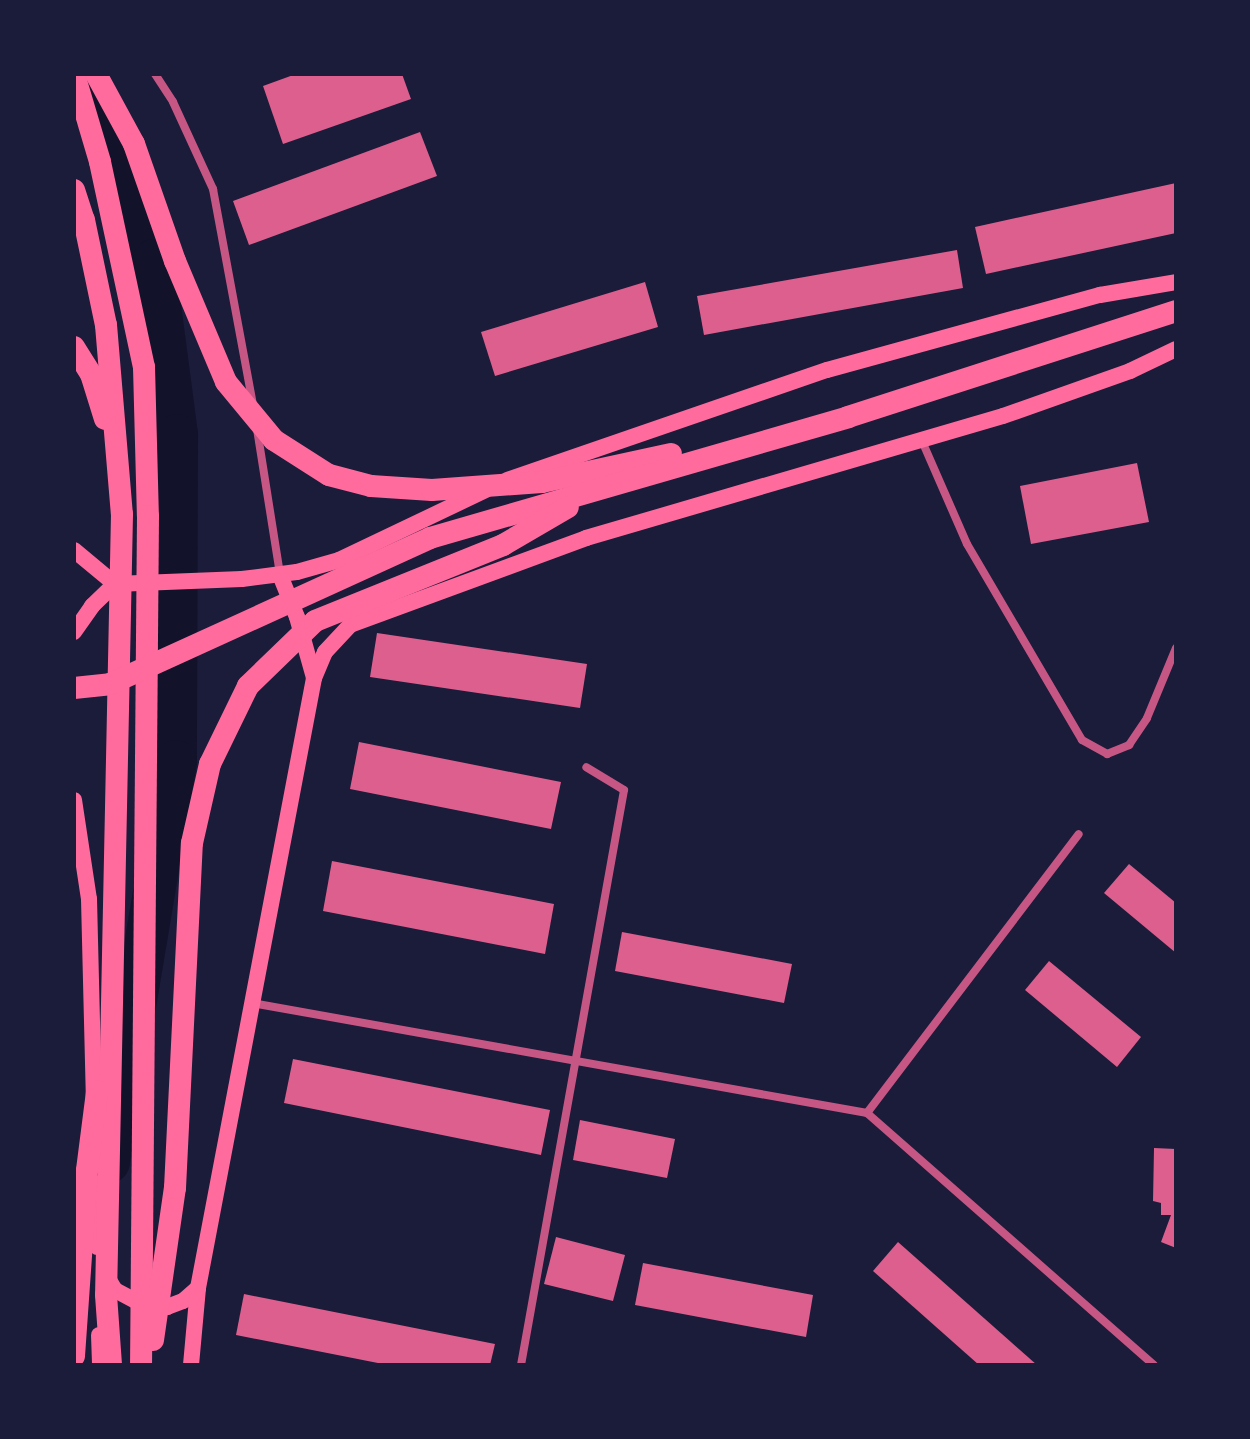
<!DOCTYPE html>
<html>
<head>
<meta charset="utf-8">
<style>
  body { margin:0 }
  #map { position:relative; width:1250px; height:1439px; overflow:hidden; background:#1b1b3a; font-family:Figtree,sans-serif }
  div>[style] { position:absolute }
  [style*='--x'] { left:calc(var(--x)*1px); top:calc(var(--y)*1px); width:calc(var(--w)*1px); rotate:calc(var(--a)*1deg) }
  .river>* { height:42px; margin:-21px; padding:0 21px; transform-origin:21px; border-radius:21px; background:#12122b }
  .building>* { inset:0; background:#dd5f8e }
  .minor>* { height:8px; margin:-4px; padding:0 4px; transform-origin:4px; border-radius:4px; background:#c65784 }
  .secondary>* { height:16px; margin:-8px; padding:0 8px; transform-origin:8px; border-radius:8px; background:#ff6b9d }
  .trunk>* { height:22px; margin:-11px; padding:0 11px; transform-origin:11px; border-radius:11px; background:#ff6b9d }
  span { translate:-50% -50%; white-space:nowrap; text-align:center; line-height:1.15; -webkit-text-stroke:6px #1b1b3a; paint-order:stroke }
  .frame { position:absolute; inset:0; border:76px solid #1b1b3a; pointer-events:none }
</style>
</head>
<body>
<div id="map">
  <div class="river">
    <i style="--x:74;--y:77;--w:90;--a:60"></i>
    <i style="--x:119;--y:155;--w:111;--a:71.6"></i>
    <i style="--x:154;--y:260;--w:177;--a:82.5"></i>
    <i style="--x:177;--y:435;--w:326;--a:90.2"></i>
    <i style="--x:176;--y:761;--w:407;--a:99.5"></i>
  </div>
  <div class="building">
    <i style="clip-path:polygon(296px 74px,402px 74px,411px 99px,283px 144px,263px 86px)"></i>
    <i style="clip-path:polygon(420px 132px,437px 176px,249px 245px,233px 201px)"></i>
    <i style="clip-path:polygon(1176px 183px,1176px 233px,986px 274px,975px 227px)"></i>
    <i style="clip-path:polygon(957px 250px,963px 288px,704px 335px,697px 296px)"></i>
    <i style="clip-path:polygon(645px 282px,658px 327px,495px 376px,481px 332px)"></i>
    <i style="clip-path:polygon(1137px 463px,1149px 522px,1031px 544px,1020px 486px)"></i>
    <i style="clip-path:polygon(377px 633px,587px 664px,580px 708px,370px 677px)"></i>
    <i style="clip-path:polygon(359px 742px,561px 782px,551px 829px,350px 789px)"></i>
    <i style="clip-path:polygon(332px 861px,554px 904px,545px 954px,323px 911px)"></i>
    <i style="clip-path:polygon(1129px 864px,1176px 903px,1176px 953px,1104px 893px)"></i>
    <i style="clip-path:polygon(622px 932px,792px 964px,784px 1003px,615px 971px)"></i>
    <i style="clip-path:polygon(1049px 961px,1141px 1037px,1117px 1067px,1025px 990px)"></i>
    <i style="clip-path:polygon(293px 1059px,550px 1110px,541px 1155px,284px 1103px)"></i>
    <i style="clip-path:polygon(580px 1120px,675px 1139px,667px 1178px,573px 1160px)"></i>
    <i style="clip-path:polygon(1154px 1148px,1176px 1149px,1176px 1248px,1161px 1242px,1171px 1215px,1161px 1215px,1161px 1203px,1153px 1201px)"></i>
    <i style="clip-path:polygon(556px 1237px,625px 1255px,613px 1301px,544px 1284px)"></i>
    <i style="clip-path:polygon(898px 1242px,1037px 1365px,979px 1365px,873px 1271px)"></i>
    <i style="clip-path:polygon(643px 1263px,813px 1295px,806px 1337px,635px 1305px)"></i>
    <i style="clip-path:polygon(244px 1294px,495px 1344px,490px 1365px,388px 1365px,236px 1335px)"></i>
  </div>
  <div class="minor">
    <i style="--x:155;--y:74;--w:33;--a:57"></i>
    <i style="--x:173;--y:102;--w:96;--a:65.3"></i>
    <i style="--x:213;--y:189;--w:219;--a:79.5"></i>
    <i style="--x:257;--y:429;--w:147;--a:81"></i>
    <i style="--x:922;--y:441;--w:112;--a:66.4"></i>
    <i style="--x:967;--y:544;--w:227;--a:59.6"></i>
    <i style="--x:1082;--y:740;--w:29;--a:29"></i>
    <i style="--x:1107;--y:754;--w:24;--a:-22"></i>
    <i style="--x:1129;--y:745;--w:32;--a:-56"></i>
    <i style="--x:1147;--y:718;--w:76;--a:-67.5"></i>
    <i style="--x:252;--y:1003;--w:625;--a:10.14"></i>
    <i style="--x:867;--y:1113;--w:382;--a:41.3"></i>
    <i style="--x:867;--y:1113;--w:350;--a:-52.8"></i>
    <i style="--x:521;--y:1365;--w:584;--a:-79.84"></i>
    <i style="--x:624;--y:790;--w:44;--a:-148.8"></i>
  </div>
  <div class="secondary">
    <i style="--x:507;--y:480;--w:338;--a:-19"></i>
    <i style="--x:827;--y:370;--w:283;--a:-15.4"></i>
    <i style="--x:1100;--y:295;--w:77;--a:-9.7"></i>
    <i style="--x:74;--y:550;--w:53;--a:39.7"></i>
    <i style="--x:115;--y:584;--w:127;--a:-2.3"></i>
    <i style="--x:242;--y:579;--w:55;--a:-7.3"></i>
    <i style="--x:297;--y:572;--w:44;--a:-15.9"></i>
    <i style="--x:339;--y:560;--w:163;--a:-25.5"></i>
    <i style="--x:280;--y:575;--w:45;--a:68"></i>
    <i style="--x:297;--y:617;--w:63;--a:74.4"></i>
    <i style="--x:74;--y:632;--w:32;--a:-55"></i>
    <i style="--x:92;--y:606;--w:32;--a:-44"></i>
    <i style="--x:74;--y:800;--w:100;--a:81.4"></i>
    <i style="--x:89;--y:899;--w:204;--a:88.6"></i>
    <i style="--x:95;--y:1183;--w:64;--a:88.2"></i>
    <i style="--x:106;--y:1275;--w:17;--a:59"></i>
    <i style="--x:115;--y:1290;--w:38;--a:28"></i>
    <i style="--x:149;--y:1308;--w:18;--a:-3"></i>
    <i style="--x:167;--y:1307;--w:17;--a:-21"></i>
    <i style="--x:183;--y:1301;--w:20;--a:-41"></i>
    <i style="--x:99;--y:1335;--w:30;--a:88"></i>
    <i style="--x:191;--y:1365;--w:77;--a:-84.8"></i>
    <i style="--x:198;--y:1288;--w:621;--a:-79.23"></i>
    <i style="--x:314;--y:678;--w:28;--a:-67"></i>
    <i style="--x:325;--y:652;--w:37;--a:-47"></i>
    <i style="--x:350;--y:625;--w:252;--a:-20.2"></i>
    <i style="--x:586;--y:538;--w:434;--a:-16.3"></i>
    <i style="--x:1003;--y:416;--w:135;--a:-19.5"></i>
    <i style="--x:1130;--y:371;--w:51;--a:-25.6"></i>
  </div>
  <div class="trunk">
    <i style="--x:74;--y:74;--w:92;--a:73.5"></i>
    <i style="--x:100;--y:162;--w:210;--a:77.9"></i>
    <i style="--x:144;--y:367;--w:149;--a:88.5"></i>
    <i style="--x:148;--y:516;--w:849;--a:90.47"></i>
    <i style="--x:96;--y:74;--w:80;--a:61.5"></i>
    <i style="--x:134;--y:144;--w:124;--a:70.7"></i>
    <i style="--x:175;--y:261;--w:131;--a:67.1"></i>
    <i style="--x:226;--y:382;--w:75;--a:50.4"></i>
    <i style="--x:274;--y:440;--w:65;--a:32.5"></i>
    <i style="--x:329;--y:475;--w:43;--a:14.7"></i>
    <i style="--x:371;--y:486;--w:61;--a:3.8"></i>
    <i style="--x:432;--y:490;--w:110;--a:-4.2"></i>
    <i style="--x:542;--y:482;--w:132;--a:-12.2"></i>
    <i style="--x:74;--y:190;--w:32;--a:72"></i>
    <i style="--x:84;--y:220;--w:107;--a:78.2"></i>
    <i style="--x:106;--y:325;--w:190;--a:85.2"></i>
    <i style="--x:122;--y:514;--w:781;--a:91.17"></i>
    <i style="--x:106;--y:1295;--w:70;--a:85.9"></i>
    <i style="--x:74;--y:347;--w:32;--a:58"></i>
    <i style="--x:91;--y:374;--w:47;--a:72.7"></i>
    <i style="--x:74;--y:688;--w:36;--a:-6"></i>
    <i style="--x:110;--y:684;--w:352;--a:-24.5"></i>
    <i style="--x:430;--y:538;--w:435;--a:-16.1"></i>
    <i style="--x:848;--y:417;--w:345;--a:-17.9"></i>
    <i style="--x:153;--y:1340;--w:154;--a:-81.8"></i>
    <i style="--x:175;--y:1188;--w:345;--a:-87.2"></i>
    <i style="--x:192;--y:843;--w:81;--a:-77.2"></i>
    <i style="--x:210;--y:764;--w:87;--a:-64"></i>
    <i style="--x:248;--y:686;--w:93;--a:-44.1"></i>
    <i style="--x:315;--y:621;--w:203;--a:-22"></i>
    <i style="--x:503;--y:545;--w:75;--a:-30.3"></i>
    <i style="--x:74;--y:1356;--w:186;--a:-86"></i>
    <i style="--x:87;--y:1170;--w:79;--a:-82.7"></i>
  </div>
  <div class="frame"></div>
</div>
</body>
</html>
